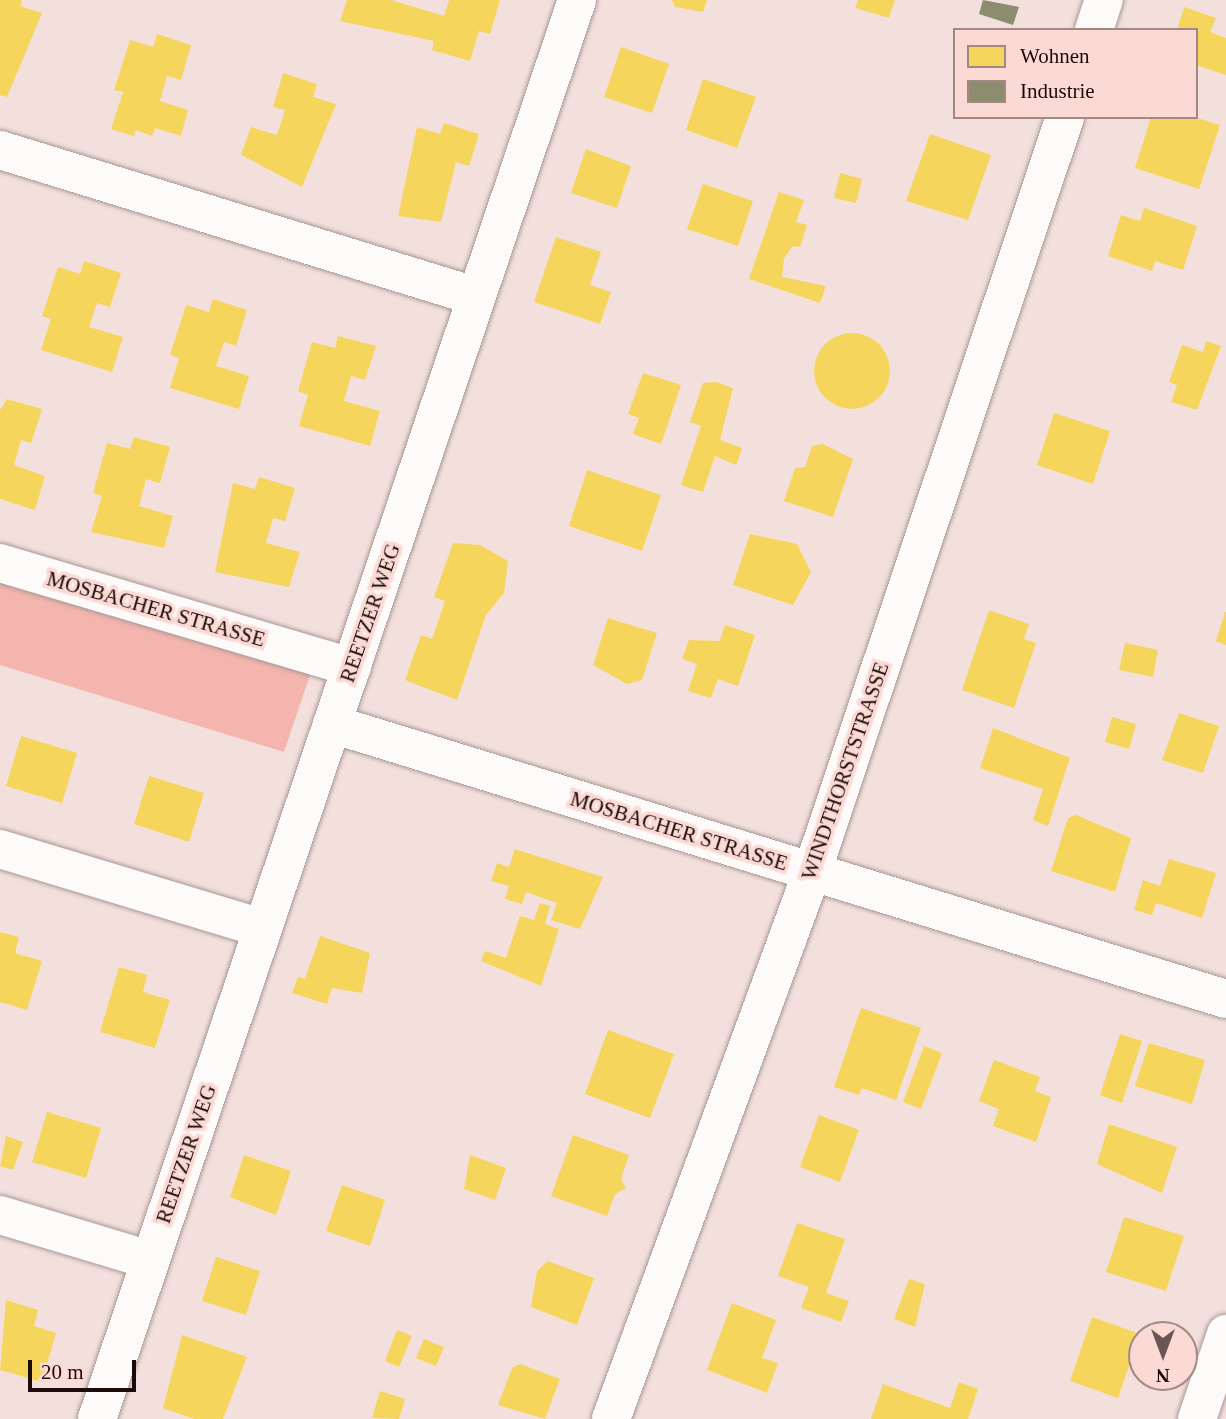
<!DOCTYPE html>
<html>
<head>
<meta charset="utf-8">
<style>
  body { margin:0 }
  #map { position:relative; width:1226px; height:1419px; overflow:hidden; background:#f3e0dd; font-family:"Times New Roman",serif }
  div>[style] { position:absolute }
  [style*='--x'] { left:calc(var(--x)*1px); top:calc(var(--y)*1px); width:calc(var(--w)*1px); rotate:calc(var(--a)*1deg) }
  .green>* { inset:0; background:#f3b5ae }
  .homes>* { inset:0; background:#f6d55c }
  .round { border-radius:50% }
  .industry>* { inset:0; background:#8c8c6e }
  .roads { filter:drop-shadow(0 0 2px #a89795) drop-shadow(0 0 2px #a89795) }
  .minor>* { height:38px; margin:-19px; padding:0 19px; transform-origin:19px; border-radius:19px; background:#fdfafa }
  .secondary>* { height:38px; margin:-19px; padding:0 19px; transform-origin:19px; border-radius:19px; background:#fdfafa }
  span { translate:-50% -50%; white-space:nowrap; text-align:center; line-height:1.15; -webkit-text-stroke:7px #fbdad5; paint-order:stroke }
  .street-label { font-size:21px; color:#1c0b09 }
  .legend { position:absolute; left:953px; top:28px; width:245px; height:91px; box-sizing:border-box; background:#fbdad5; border:2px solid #a28783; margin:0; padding:9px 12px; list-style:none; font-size:21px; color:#1c0b09 }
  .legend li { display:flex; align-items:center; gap:14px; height:35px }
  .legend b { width:35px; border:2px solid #a28783 }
  .north { position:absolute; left:1128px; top:1321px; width:70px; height:70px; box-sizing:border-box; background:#fbdad5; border:2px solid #a28783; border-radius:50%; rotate:180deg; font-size:19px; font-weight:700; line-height:28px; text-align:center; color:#1c0b09 }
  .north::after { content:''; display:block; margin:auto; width:24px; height:32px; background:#675653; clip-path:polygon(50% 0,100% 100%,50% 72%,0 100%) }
  .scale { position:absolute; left:28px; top:1360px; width:108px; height:32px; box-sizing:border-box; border:4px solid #1c0b09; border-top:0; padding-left:9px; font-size:21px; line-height:24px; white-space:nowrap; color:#1c0b09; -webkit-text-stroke:5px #fbdad5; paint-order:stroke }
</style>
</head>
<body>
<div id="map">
  <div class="green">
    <i style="clip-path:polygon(0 575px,312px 669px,284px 752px,0 665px)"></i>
  </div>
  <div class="homes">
    <i style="clip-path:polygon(0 0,22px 0,20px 6px,42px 13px,7px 97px,0 95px)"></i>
    <i style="clip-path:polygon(347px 0,391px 0,444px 16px,449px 0,500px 0,490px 34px,479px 31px,470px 61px,432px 50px,434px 41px,340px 21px)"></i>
    <i style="clip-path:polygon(672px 0,707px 0,703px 12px,675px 7px)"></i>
    <i style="clip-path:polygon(858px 0,895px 0,889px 18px,855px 8px)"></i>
    <i style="clip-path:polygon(1184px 7px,1216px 18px,1210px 32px,1226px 38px,1226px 75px,1196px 65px,1196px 30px,1177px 30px)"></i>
    <i style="clip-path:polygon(157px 34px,191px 45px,181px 80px,167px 76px,160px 101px,188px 110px,181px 136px,155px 128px,152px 136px,136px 130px,134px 136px,111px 129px,123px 92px,114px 90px,130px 40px,153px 47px)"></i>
    <i style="clip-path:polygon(621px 47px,669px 64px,652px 113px,604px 97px)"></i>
    <i style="clip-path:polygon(283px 73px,317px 84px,313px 97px,336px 104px,302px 187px,241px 155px,251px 127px,277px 135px,285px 110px,273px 107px)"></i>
    <i style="clip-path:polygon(703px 79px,756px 97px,737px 148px,686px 130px)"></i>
    <i style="clip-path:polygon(1151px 117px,1194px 117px,1220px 125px,1199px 189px,1135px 168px)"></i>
    <i style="clip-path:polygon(444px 123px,479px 134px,469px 166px,456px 162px,441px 222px,398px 216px,417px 127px,440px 134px)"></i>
    <i style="clip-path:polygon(930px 134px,991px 155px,968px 220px,906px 201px)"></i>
    <i style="clip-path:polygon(586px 149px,631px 166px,617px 208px,571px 193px)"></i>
    <i style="clip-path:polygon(840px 173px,862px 179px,856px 203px,834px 198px)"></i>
    <i style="clip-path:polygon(703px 184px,753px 201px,738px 246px,687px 229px)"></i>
    <i style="clip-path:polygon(779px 192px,804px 200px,796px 222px,807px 225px,800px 247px,793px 246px,784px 258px,782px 277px,826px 286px,820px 303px,749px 279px)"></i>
    <i style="clip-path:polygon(1144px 208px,1197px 226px,1183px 270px,1155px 261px,1152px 271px,1108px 256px,1121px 215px,1140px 221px)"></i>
    <i style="clip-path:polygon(556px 237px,601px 252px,590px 285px,611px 292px,600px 324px,534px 302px)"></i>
    <i style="clip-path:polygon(84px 261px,121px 273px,110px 307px,97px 303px,89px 327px,123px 337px,112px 372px,41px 350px,51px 319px,42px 316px,58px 267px,80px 274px)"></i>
    <i style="clip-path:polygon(213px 299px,247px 310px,236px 346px,224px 342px,216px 366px,249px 376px,239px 409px,170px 388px,179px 358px,170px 355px,186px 305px,209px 312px)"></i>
    <i class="round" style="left:814px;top:333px;width:76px;height:76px"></i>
    <i style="clip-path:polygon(338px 336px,376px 346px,365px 380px,351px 376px,344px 401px,380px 411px,370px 446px,299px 426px,308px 395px,298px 391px,312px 342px,335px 348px)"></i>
    <i style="clip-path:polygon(1206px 341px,1221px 346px,1197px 410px,1171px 402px,1177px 385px,1169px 382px,1182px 345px,1203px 352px)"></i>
    <i style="clip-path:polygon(643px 373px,681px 385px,661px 444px,633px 434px,639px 418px,628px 414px)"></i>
    <i style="clip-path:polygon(716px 382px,733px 388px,720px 440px,742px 448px,736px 465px,715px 456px,703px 492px,681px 485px,701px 426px,690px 422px,703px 383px)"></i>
    <i style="clip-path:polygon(7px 399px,42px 409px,31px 443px,21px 440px,14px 465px,45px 476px,35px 510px,0 499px,0 410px)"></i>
    <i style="clip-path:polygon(1054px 413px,1110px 431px,1093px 484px,1037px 465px)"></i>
    <i style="clip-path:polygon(134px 437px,170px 447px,160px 483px,146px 479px,139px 506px,173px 516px,164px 548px,91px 532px,102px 496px,93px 493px,107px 443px,130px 449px)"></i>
    <i style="clip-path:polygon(823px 444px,853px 459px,833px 517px,784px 501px,795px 468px,805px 467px,812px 446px)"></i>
    <i style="clip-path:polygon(587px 470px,661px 495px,642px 551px,569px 526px)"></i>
    <i style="clip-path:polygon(259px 477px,295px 488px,285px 521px,273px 518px,266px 543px,300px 552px,289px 587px,215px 572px,233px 483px,255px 489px)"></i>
    <i style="clip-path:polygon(750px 534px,797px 544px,811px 572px,793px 605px,733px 585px)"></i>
    <i style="clip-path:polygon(453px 543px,480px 545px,508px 561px,504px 593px,486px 615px,457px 700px,405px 680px,421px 635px,432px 639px,445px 601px,434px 597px)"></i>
    <i style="clip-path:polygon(989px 610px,1029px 624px,1024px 639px,1036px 643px,1014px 708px,962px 690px)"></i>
    <i style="clip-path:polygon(1225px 612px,1226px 612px,1226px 645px,1216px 641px)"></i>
    <i style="clip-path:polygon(608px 618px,657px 633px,642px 680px,627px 684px,593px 665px)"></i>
    <i style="clip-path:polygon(725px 625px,755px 635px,738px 686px,718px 679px,711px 698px,688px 691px,697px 664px,682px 659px,689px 640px,720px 641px)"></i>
    <i style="clip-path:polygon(1125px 643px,1158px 650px,1153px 677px,1119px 670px)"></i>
    <i style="clip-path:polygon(1179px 713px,1219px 726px,1203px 773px,1162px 760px)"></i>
    <i style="clip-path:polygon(1112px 717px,1136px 724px,1129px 749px,1105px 742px)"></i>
    <i style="clip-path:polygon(993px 728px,1070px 758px,1048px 826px,1033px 820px,1043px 789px,980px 768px)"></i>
    <i style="clip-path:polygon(21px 736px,77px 753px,62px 803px,6px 786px)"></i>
    <i style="clip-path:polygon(149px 776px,204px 793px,189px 842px,134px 824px)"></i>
    <i style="clip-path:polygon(1076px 815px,1131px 838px,1115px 892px,1051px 871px,1068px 818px)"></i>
    <i style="clip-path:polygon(515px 849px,603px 877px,580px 929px,551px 920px,557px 903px,526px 892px,522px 904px,505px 899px,509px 886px,491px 881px,497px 863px,509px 867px)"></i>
    <i style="clip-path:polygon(1169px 859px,1216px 873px,1202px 918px,1156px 903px,1152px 915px,1134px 910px,1143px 880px,1160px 886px)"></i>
    <i style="clip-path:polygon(540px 903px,550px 906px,545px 924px,559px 929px,541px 986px,481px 961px,485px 951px,506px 958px,520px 916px,534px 920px)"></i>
    <i style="clip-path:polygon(0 932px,19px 937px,15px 953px,42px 961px,27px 1010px,0 1002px)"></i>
    <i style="clip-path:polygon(320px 936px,370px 953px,362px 993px,332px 988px,327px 1004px,292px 993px,298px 977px,305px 979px)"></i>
    <i style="clip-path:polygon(119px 967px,147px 975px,143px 992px,170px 1000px,155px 1048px,100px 1032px)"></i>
    <i style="clip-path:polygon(861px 1008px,921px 1028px,896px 1100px,862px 1088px,859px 1095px,834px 1087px)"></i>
    <i style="clip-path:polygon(608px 1030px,674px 1054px,650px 1118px,585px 1094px)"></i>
    <i style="clip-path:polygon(1120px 1034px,1142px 1041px,1122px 1103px,1100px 1095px)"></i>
    <i style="clip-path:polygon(1149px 1043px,1205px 1060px,1192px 1104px,1135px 1086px)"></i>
    <i style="clip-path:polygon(924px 1046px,942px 1053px,921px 1109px,903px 1102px)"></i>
    <i style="clip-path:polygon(994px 1060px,1040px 1077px,1035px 1091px,1051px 1097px,1036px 1142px,993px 1126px,999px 1109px,979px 1101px)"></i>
    <i style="clip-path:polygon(47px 1112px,101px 1128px,86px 1178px,32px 1162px)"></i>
    <i style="clip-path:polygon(819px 1115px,859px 1130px,840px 1182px,800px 1167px)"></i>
    <i style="clip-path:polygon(1109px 1124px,1177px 1147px,1162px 1193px,1097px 1164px)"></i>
    <i style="clip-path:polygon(573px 1135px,629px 1155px,621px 1179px,626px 1188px,615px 1194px,607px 1216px,551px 1196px)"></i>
    <i style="clip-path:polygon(6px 1136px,23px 1142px,13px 1170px,0 1166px)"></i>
    <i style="clip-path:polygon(244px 1155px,291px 1171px,276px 1215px,230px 1197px)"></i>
    <i style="clip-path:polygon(470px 1155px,506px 1168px,495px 1200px,464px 1189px)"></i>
    <i style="clip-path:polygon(342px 1185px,385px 1200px,370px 1246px,326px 1231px)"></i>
    <i style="clip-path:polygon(1124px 1217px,1184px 1236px,1166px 1291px,1106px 1272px)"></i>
    <i style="clip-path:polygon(797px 1223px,845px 1239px,826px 1293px,849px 1301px,841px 1322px,801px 1308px,809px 1287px,778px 1276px)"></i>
    <i style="clip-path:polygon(216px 1257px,260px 1271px,246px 1315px,202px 1301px)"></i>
    <i style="clip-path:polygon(548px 1261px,594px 1278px,577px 1325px,531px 1307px,537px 1271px)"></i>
    <i style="clip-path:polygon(909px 1279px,925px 1284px,915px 1327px,894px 1319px)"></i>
    <i style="clip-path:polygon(6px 1300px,38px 1310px,34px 1326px,56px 1333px,42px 1382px,0 1370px)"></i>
    <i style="clip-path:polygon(732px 1303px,776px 1320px,762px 1358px,778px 1363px,767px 1393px,707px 1370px)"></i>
    <i style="clip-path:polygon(1092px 1317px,1140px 1334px,1118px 1398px,1070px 1381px)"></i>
    <i style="clip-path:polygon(397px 1330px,412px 1336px,399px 1367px,385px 1361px)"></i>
    <i style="clip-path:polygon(182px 1335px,247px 1357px,223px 1419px,194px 1419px,163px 1408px)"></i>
    <i style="clip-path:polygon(424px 1339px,444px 1347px,436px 1366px,416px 1358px)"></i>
    <i style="clip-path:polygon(520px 1364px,560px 1379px,545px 1419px,498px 1405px,512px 1368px)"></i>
    <i style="clip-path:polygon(959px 1382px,978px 1389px,968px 1419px,871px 1419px,883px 1384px,950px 1408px)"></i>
    <i style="clip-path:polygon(380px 1391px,405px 1399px,399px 1419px,372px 1418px)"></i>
  </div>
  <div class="industry">
    <i style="clip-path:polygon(983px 0,1019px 7px,1013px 25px,979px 14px)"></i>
  </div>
  <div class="roads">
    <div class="minor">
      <i style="--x:1094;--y:30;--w:32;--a:-72"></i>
      <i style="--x:0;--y:150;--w:498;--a:17.1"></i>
      <i style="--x:0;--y:563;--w:367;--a:16.5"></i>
      <i style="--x:332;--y:724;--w:935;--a:17.1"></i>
      <i style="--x:0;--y:849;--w:274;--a:16.8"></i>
      <i style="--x:0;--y:1215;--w:157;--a:16.7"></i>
      <i style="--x:97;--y:1419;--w:1498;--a:-71.31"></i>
      <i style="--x:611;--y:1419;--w:583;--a:-69.82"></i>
      <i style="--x:812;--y:872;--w:796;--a:-71.47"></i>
    </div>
    <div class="secondary">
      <i style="--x:1197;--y:1419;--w:90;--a:-71.2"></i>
    </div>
  </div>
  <div class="street-label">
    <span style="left:156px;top:609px;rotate:16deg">MOSBACHER STRASSE</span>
    <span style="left:370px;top:613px;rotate:-71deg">REETZER WEG</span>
    <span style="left:845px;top:771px;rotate:-71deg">WINDTHORSTSTRASSE</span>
    <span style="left:679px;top:831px;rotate:17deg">MOSBACHER STRASSE</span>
    <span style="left:186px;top:1154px;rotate:-71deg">REETZER WEG</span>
  </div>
  <ul class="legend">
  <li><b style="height:19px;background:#f6d55c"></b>Wohnen</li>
  <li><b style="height:19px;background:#8c8c6e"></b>Industrie</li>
  </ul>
  <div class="north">N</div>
  <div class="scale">20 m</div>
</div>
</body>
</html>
